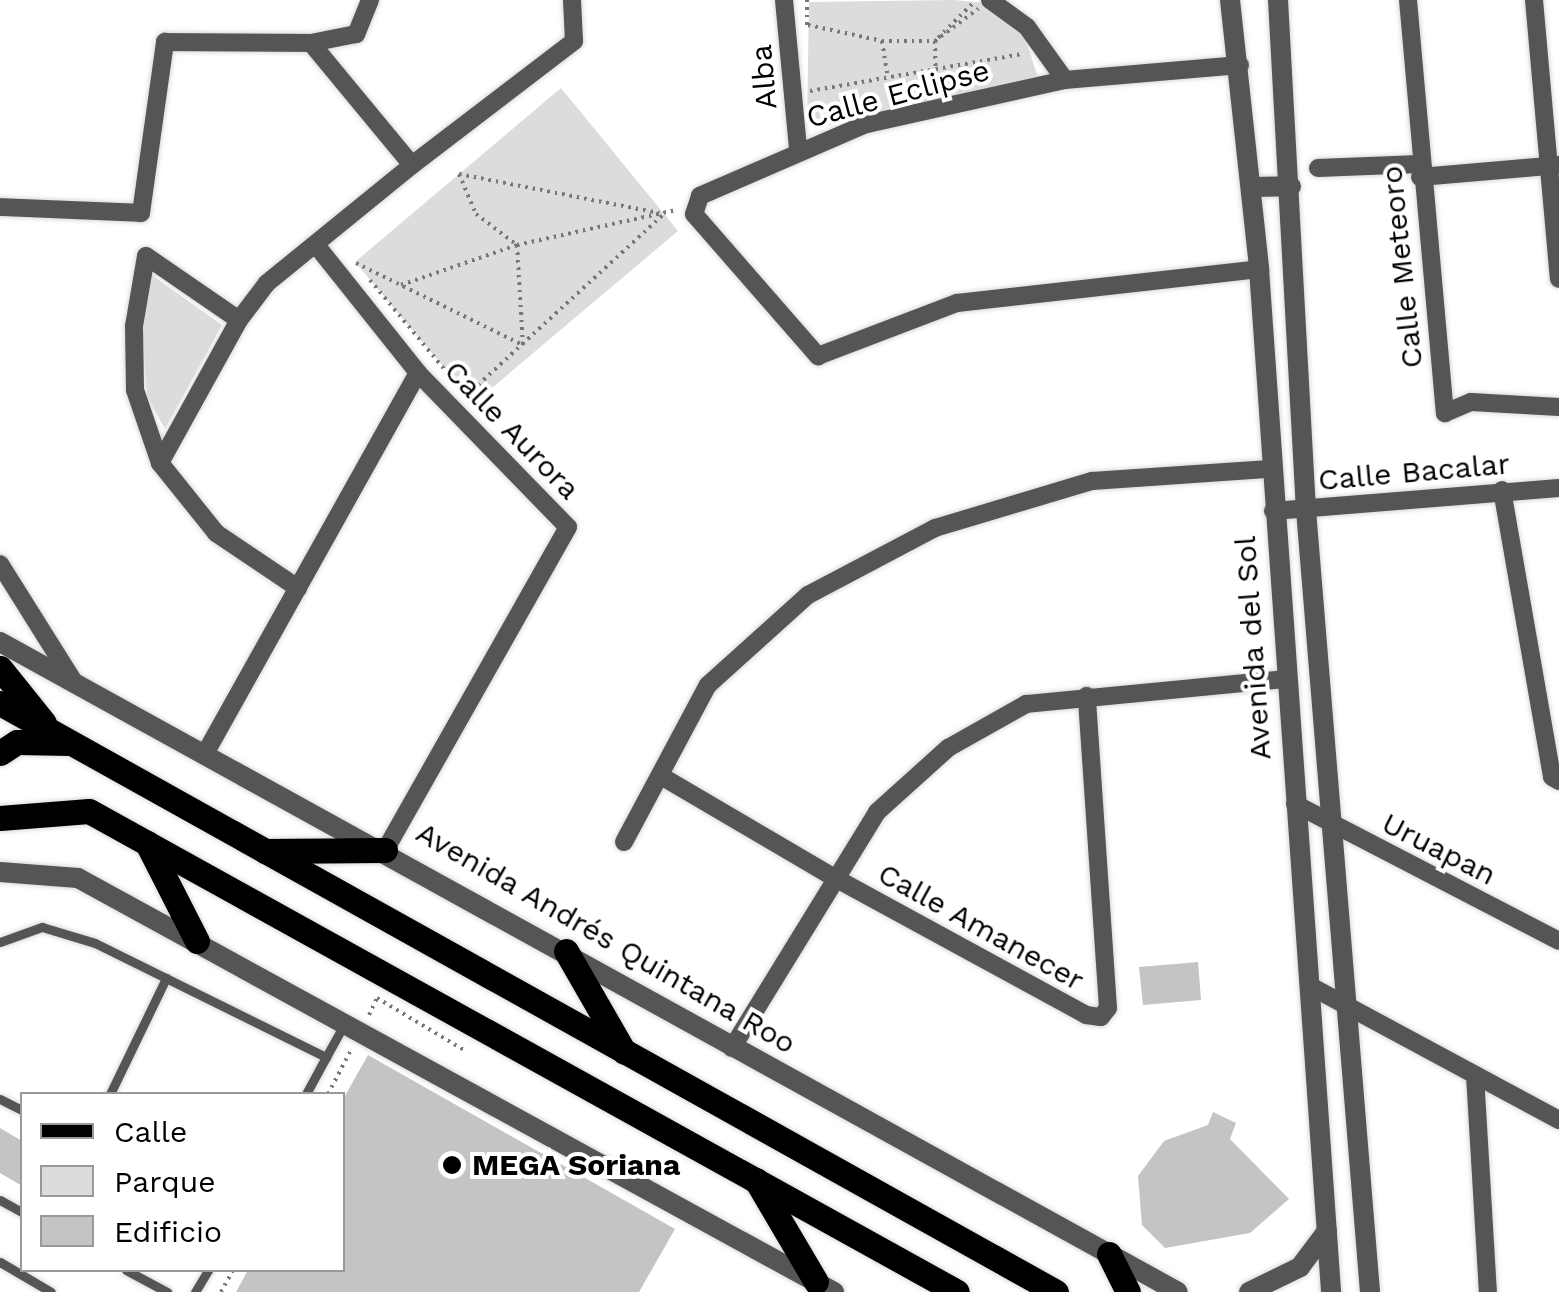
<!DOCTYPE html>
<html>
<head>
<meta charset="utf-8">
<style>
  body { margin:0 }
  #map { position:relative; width:1559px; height:1292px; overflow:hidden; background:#fff; font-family:"Work Sans",sans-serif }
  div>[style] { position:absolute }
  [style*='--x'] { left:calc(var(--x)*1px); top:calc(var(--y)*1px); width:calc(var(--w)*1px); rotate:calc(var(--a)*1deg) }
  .green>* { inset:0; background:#dcdcdc }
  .building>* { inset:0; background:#c4c4c4 }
  .path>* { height:4px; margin-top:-2px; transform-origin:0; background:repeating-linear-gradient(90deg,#777 0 2.5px,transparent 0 7.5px) }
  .roads { filter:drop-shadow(0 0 2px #dbdbdb) drop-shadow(0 0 2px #dbdbdb) }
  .service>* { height:9px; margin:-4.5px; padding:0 4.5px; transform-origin:4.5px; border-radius:4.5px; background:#555 }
  .minor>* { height:18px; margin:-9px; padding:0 9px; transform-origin:9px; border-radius:9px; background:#555 }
  .tertiary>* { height:20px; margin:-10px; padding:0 10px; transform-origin:10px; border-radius:10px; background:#555 }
  .primary>* { height:25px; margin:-12.5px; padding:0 12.5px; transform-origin:12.5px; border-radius:12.5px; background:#000 }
  .dots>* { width:28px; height:28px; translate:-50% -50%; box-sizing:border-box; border:5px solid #fff; border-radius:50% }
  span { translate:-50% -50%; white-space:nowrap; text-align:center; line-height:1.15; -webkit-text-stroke:8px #fff; paint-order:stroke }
  .street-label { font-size:30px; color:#000 }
  .poi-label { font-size:30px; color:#000; font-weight:700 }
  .left { translate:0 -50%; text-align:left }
  .legend { position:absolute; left:20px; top:1092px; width:325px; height:180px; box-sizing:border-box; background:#fff; border:2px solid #999; margin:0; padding:12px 18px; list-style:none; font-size:30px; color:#000 }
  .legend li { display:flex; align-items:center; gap:20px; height:50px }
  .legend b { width:50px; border:2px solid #999 }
</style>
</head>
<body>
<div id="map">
  <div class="green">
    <i style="clip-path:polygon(954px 0,988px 3px,1023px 31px,1039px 81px,816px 128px,807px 124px,809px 2px)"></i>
    <i style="clip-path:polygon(561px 88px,678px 231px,474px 403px,355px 262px)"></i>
    <i style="clip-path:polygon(150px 274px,222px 325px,165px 429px,147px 396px,143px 336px)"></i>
  </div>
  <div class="building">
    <i style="clip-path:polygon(1198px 962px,1201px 1000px,1143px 1005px,1139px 967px)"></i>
    <i style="clip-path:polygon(368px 1055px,675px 1229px,639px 1292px,236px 1292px,248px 1270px,342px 1270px,342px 1101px)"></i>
    <i style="clip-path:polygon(1213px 1112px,1236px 1123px,1230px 1139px,1289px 1199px,1250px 1233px,1165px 1248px,1142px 1225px,1138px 1176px,1164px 1141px,1208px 1125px)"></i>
    <i style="clip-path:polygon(0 1128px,22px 1141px,22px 1186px,0 1173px)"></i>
  </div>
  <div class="path">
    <i style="--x:972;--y:4;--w:52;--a:135"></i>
    <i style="--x:935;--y:41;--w:54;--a:-36.7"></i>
    <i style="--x:807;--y:25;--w:25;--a:-90"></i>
    <i style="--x:808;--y:25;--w:76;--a:12.2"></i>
    <i style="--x:882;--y:41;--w:53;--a:0"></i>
    <i style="--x:935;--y:41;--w:52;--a:88.9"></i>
    <i style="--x:882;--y:41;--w:33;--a:81"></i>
    <i style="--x:810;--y:91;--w:215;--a:-9.9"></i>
    <i style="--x:459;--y:174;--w:204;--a:11"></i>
    <i style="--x:459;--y:174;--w:43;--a:67"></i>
    <i style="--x:476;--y:214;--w:51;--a:37.1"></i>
    <i style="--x:517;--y:245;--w:100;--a:86.6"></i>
    <i style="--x:356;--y:263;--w:186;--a:26.2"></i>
    <i style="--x:370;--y:280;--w:141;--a:50.2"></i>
    <i style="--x:401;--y:285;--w:123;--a:-19"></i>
    <i style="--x:517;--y:245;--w:163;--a:-12.4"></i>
    <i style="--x:467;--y:395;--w:268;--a:-42.6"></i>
    <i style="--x:369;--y:1015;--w:19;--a:-65"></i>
    <i style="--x:377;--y:998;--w:101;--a:30.9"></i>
    <i style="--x:328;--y:1094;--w:50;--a:-62.4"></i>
    <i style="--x:221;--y:1292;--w:25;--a:-61"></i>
  </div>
  <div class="roads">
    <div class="service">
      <i style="--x:0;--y:942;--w:45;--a:-19.7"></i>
      <i style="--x:42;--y:927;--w:55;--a:16.8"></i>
      <i style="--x:95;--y:943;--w:258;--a:26.3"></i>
      <i style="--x:326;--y:1057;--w:42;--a:118.4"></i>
      <i style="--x:326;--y:1057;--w:37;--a:-61"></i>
      <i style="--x:110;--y:1094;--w:129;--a:-64.2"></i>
      <i style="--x:0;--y:1099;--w:25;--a:27"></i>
      <i style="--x:0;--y:1200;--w:25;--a:29"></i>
      <i style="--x:0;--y:1262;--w:59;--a:30.5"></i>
      <i style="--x:126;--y:1270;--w:47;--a:28.2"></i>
      <i style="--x:195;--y:1292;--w:26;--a:-59"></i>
    </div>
    <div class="minor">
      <i style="--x:370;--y:0;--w:37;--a:112"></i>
      <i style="--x:356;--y:34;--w:46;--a:168.7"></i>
      <i style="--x:311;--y:43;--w:158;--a:50.4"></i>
      <i style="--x:412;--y:165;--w:204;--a:-37.4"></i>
      <i style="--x:574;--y:41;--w:41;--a:-92.8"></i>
      <i style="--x:784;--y:0;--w:150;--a:84.6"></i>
      <i style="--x:990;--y:0;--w:46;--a:36.1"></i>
      <i style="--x:1027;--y:27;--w:65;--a:54.4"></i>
      <i style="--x:1408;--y:0;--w:415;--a:84.9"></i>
      <i style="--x:1445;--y:413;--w:28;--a:-23"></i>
      <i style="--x:1471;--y:402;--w:88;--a:3.3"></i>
      <i style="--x:1534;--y:0;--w:280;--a:84.9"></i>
      <i style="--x:1240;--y:65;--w:176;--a:175.1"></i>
      <i style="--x:1065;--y:80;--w:204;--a:167.5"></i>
      <i style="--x:866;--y:124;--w:181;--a:156.6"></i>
      <i style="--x:700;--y:196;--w:19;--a:108"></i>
      <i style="--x:694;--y:214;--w:189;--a:48.9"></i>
      <i style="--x:818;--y:356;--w:149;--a:-20.9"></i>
      <i style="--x:957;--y:303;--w:304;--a:-6.4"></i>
      <i style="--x:1318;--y:168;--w:101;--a:-2.3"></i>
      <i style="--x:1420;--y:177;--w:140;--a:-4.9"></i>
      <i style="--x:0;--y:207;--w:141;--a:2.4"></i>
      <i style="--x:141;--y:213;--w:173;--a:-82"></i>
      <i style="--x:165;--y:42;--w:146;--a:0.4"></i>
      <i style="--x:316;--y:245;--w:164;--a:51.4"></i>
      <i style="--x:418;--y:373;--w:215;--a:45.8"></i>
      <i style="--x:568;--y:527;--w:371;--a:119.5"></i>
      <i style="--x:239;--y:320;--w:113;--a:-145.5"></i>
      <i style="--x:146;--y:256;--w:71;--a:99.7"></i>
      <i style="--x:134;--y:326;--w:64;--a:89.1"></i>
      <i style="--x:135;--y:390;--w:77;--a:71.1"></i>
      <i style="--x:160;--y:463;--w:90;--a:51.3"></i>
      <i style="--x:216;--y:533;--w:99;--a:33.9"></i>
      <i style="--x:160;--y:463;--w:163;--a:-61.1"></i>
      <i style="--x:239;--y:320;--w:46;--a:-52.9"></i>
      <i style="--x:267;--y:283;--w:187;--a:-39.1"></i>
      <i style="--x:1502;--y:490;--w:291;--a:80.1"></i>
      <i style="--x:1552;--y:777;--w:8;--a:30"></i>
      <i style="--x:1273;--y:511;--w:287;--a:-4.6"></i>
      <i style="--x:0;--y:564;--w:139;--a:57.9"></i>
      <i style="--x:206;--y:752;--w:434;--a:-60.8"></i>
      <i style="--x:661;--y:776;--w:202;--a:30.4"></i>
      <i style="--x:835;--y:878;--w:286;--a:28.6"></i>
      <i style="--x:1086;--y:1015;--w:15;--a:8"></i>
      <i style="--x:1101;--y:1017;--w:11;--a:-52"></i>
      <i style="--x:1108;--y:1008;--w:313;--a:-93.9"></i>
      <i style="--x:1295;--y:804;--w:297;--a:27.4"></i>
      <i style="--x:624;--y:842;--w:178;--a:-61.9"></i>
      <i style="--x:708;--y:685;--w:135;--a:-42"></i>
      <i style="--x:808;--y:595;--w:144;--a:-27.8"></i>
      <i style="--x:935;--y:528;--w:164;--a:-16.7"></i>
      <i style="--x:1092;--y:481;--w:178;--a:-3.9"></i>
      <i style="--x:1312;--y:987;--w:281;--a:28.3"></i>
      <i style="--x:732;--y:1048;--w:277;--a:-58.4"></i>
      <i style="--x:877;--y:812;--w:96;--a:-42"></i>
      <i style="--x:948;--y:748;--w:90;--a:-29.4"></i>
      <i style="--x:1026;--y:704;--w:261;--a:-5.5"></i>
      <i style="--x:1475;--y:1075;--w:217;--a:86.6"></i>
    </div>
    <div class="tertiary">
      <i style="--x:1230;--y:0;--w:271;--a:83.8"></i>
      <i style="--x:1259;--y:269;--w:1026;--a:85.97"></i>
      <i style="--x:1278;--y:0;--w:511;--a:86.86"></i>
      <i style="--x:1306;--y:510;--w:785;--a:85.32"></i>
      <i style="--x:1252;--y:187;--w:39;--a:-1"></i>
      <i style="--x:0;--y:642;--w:1345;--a:28.89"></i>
      <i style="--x:0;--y:872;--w:78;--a:4.4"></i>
      <i style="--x:78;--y:878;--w:862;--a:28.71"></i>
      <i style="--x:1249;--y:1292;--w:57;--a:-26.1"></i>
      <i style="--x:1300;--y:1267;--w:45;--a:-53.1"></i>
    </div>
    <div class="primary">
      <i style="--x:0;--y:668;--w:70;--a:51.3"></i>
      <i style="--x:0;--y:703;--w:1209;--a:29.15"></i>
      <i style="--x:0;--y:753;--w:20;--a:-33"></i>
      <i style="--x:17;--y:742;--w:53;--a:1.1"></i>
      <i style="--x:0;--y:818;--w:89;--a:-4.5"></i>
      <i style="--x:89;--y:811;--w:992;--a:28.99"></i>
      <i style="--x:147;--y:843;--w:110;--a:63"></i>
      <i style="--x:265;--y:851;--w:120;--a:-0.5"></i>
      <i style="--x:566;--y:951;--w:116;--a:60.1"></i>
      <i style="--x:756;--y:1180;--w:118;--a:59.5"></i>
      <i style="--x:1109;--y:1254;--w:42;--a:63.4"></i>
    </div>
  </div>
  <div class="dots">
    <i style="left:452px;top:1165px;background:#000"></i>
  </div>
  <div class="street-label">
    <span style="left:764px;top:77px;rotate:-95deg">Alba</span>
    <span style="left:898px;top:94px;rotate:-15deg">Calle Eclipse</span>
    <span style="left:1402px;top:267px;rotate:-96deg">Calle Meteoro</span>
    <span style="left:512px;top:430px;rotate:46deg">Calle Aurora</span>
    <span style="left:1414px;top:472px;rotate:-5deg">Calle Bacalar</span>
    <span style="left:1253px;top:648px;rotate:-94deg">Avenida del Sol</span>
    <span style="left:1439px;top:849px;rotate:27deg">Uruapan</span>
    <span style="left:981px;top:927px;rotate:29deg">Calle Amanecer</span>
    <span style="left:606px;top:938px;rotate:30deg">Avenida Andrés Quintana Roo</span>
  </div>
  <div class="poi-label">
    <span class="left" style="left:472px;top:1165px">MEGA Soriana</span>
  </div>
  <ul class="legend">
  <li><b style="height:12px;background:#000"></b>Calle</li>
  <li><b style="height:28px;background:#dcdcdc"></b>Parque</li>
  <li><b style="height:28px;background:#c4c4c4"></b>Edificio</li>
  </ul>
</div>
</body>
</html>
